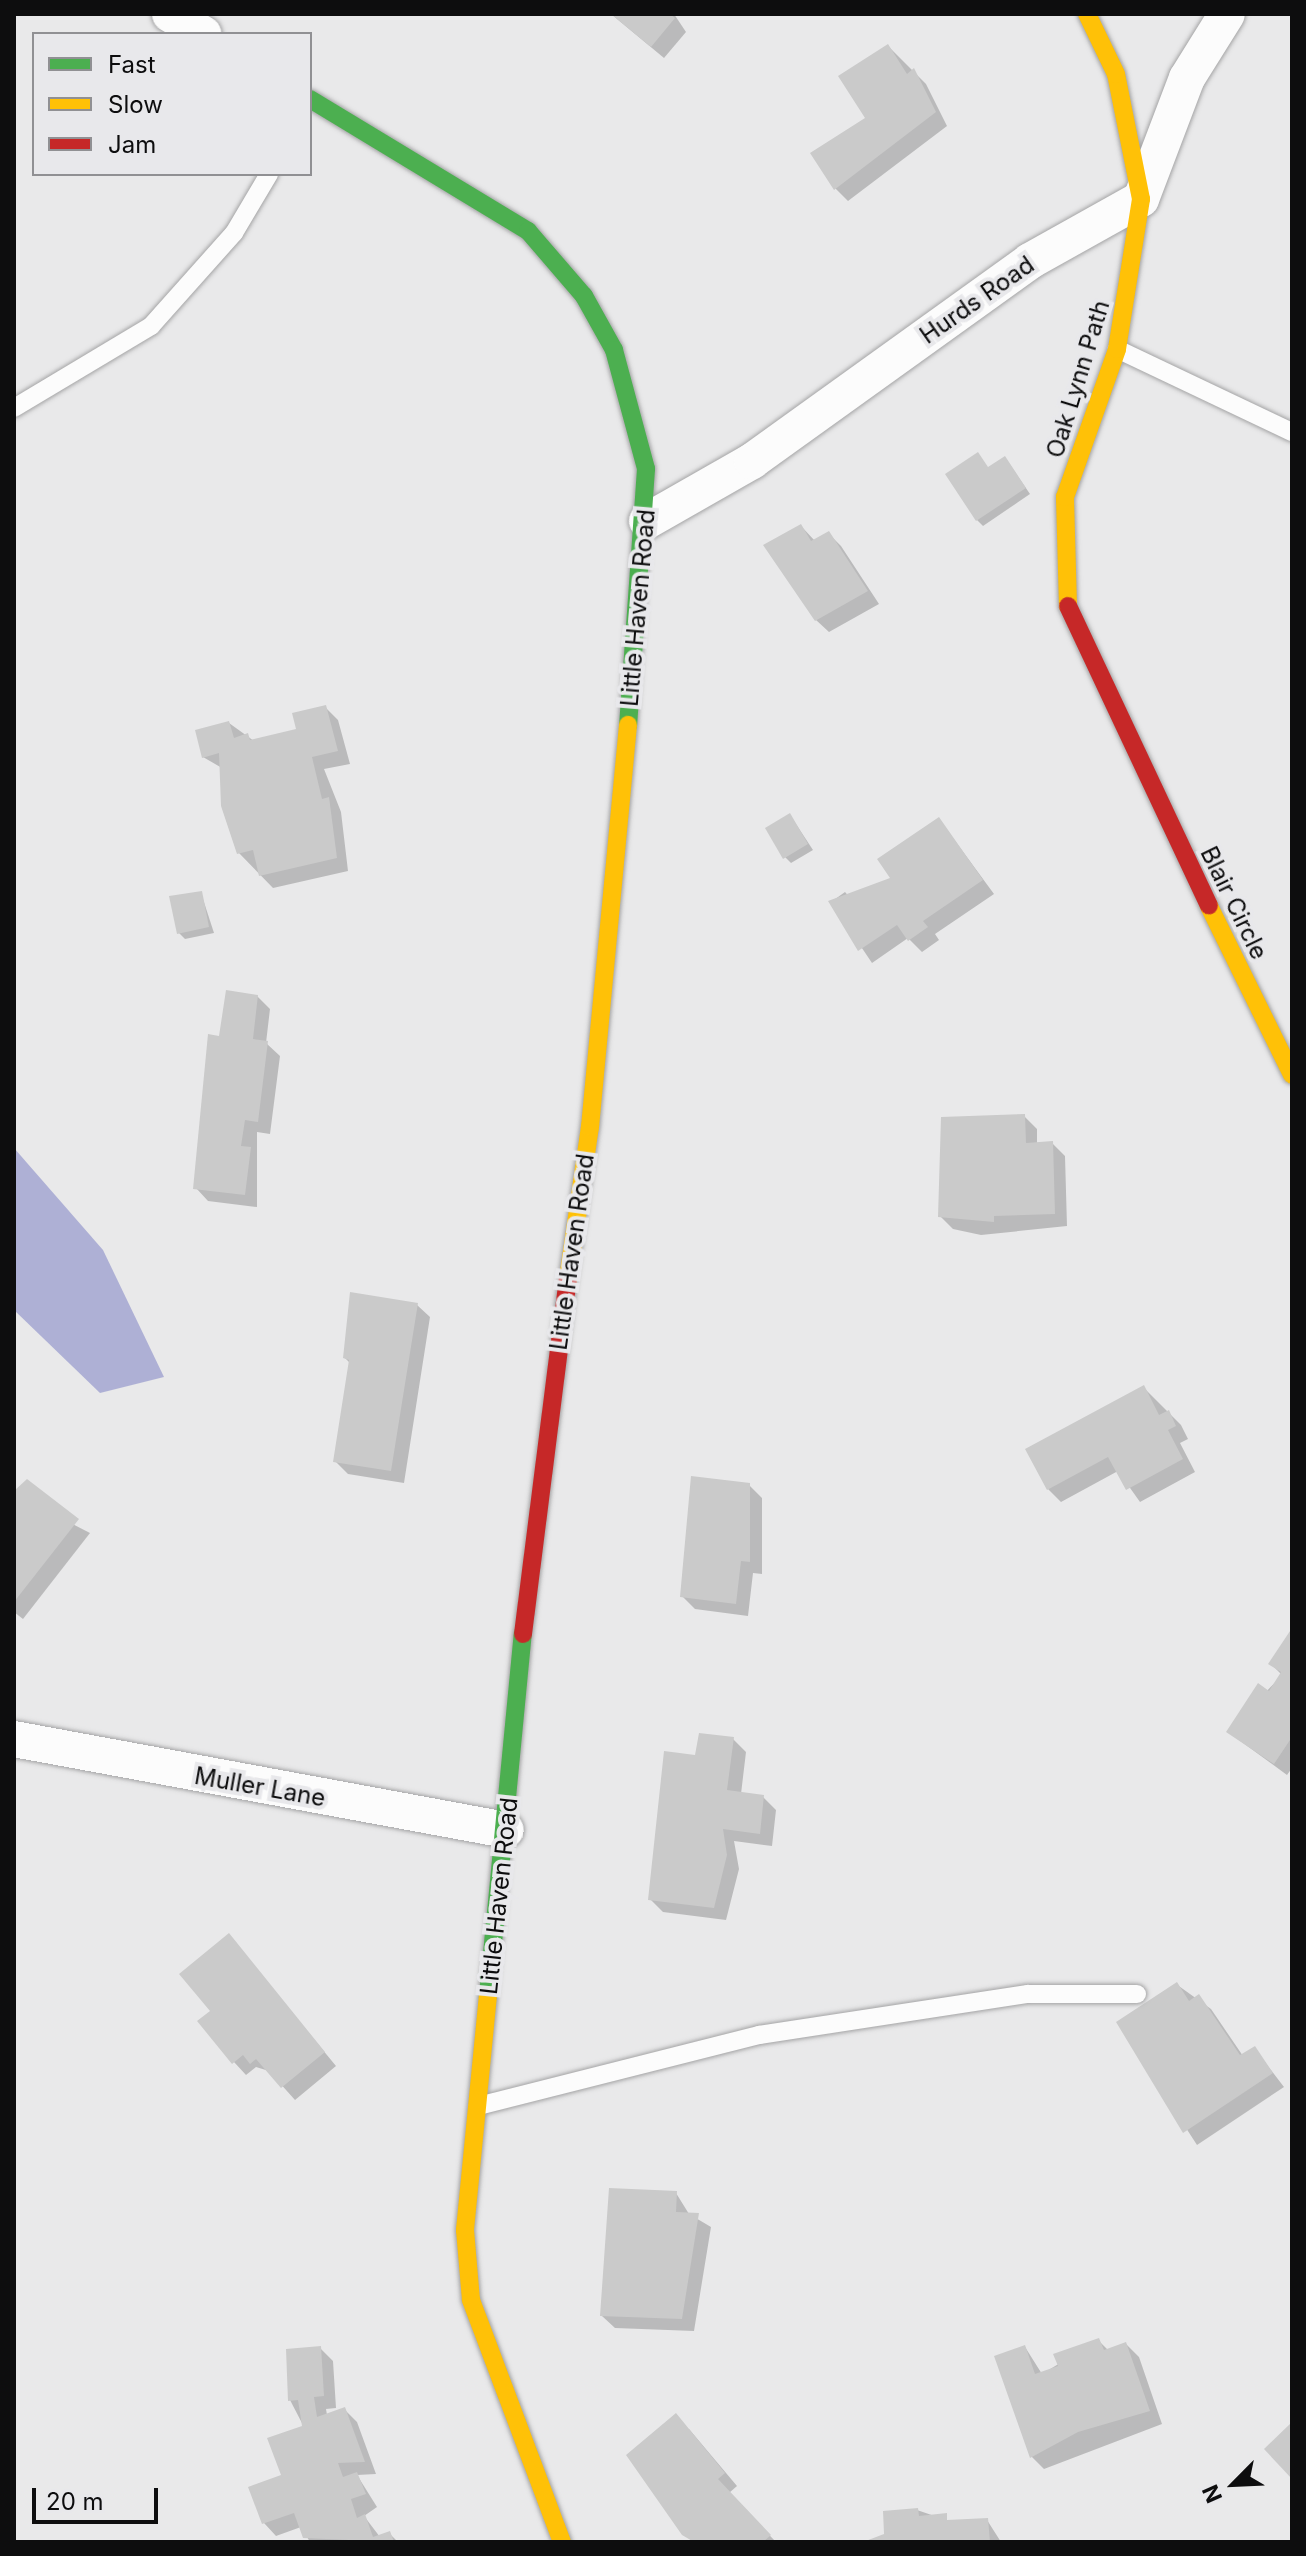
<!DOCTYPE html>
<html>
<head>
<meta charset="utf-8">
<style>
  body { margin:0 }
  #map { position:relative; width:1306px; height:2556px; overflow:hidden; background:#e9e9ea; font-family:Inter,sans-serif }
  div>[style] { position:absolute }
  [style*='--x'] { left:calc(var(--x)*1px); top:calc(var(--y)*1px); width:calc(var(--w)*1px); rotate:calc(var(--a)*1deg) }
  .water>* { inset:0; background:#aeb0d5 }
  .shadow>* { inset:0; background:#0003 }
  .building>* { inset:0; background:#cacaca }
  .roads { filter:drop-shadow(0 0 2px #a4a4a5) drop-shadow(0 0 2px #a4a4a5) }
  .lane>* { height:18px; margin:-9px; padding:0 9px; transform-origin:9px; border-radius:9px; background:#fcfcfc }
  .street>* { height:36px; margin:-18px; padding:0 18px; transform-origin:18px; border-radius:18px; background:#fcfcfc }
  .fast>* { height:18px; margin:-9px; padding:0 9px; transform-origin:9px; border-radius:9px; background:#4caf50 }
  .slow>* { height:18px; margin:-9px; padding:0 9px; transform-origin:9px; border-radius:9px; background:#ffc107 }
  .jam>* { height:18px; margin:-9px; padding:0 9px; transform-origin:9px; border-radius:9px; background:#c62828 }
  span { translate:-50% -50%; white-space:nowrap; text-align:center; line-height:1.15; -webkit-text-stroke:8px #e8e8eb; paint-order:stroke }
  .street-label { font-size:24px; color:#0d0d0e }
  .frame { position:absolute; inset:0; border:16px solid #0d0d0e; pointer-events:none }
  .legend { position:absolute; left:32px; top:32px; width:280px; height:144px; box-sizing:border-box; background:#e8e8eb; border:2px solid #909093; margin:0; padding:10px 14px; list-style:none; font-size:24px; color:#0d0d0e }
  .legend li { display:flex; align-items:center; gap:16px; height:40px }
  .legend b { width:40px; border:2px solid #909093 }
  .north { position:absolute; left:1194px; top:2444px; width:80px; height:80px; -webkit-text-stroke:6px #e8e8eb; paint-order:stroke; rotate:246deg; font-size:22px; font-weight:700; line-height:32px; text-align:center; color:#0d0d0e }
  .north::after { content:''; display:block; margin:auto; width:28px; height:36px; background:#0d0d0e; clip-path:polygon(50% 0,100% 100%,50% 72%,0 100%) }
  .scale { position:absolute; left:32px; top:2488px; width:126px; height:36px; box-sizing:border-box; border:4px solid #0d0d0e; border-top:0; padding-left:10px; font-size:24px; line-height:28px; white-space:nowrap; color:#0d0d0e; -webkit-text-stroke:6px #e8e8eb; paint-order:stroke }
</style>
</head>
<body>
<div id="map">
  <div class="water">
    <i style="clip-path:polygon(14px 1148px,103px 1250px,164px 1377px,100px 1393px,14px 1310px)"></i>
  </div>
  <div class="shadow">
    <i style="clip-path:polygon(611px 14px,674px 14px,686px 32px,664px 58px)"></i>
    <i style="clip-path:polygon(888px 46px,926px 84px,947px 126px,848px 201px,835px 188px,867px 118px)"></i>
    <i style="clip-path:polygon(1010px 465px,1030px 494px,983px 526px,977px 520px,989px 469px)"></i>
    <i style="clip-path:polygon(801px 526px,815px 541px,828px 533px,841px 546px,879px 604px,829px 632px,816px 620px)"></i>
    <i style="clip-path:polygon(325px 707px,338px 720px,350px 764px,324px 769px,341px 812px,348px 871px,273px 888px,239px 853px,222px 768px,203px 757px,229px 723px,254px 741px,298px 730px)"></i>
    <i style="clip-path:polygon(790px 815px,813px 850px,791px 863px,785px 857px)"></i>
    <i style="clip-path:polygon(939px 819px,994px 894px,935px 934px,939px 940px,922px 952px,908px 938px,872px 963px,831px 902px,845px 892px,852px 900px,893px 879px)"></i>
    <i style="clip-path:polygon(201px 893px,214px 933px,185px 939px,179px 933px)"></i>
    <i style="clip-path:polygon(257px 996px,270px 1009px,266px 1043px,280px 1056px,270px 1134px,257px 1132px,257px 1207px,208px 1201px,196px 1188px,221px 1038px)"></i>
    <i style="clip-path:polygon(1024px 1116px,1037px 1129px,1037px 1144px,1052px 1143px,1065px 1156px,1067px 1226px,981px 1235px,953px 1229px,940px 1216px)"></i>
    <i style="clip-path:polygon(417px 1305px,430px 1317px,404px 1483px,348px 1474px,335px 1461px,351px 1364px,345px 1358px)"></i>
    <i style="clip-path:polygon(1143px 1387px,1181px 1425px,1188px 1439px,1180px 1443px,1195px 1472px,1140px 1502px,1118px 1471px,1061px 1502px,1048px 1489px)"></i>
    <i style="clip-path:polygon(749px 1485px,762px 1498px,762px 1574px,753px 1573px,748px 1616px,695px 1609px,682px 1596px)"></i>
    <i style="clip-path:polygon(14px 1494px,90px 1533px,23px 1619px,14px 1612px)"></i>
    <i style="clip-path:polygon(1292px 1632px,1292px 1768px,1287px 1775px,1228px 1732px,1282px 1675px,1271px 1664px)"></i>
    <i style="clip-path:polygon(733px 1739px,746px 1752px,741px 1794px,763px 1797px,776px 1810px,772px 1846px,734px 1841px,739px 1869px,726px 1920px,663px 1912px,650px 1899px,697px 1758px)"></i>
    <i style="clip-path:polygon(229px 1936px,336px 2066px,295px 2100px,269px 2071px,256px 2067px,246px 2075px,234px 2062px,212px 2011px)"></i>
    <i style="clip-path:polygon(1176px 1984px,1211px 2009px,1243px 2056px,1254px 2048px,1284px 2087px,1197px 2145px,1118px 2023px)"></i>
    <i style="clip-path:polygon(676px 2193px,689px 2214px,711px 2227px,694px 2331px,615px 2328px,602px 2316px)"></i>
    <i style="clip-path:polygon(1098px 2340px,1108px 2350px,1126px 2344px,1139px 2357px,1162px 2424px,1044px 2469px,1031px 2456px,1025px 2347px,1042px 2374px)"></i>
    <i style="clip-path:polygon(320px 2348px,333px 2361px,336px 2408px,326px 2409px,327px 2415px,344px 2409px,357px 2422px,376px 2474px,357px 2475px,377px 2507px,364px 2516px,380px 2537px,389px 2533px,398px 2542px,310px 2542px,301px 2527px,276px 2536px,264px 2523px,304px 2427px,290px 2400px)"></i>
    <i style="clip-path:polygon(689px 2429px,737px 2486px,729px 2493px,776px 2542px,693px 2542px,684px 2533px)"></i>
    <i style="clip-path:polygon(917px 2510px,952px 2522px,987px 2520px,1001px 2542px,865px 2542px,887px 2536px)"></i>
  </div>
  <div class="building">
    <i style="clip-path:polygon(611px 14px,670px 14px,675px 18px,651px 47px)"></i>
    <i style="clip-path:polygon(888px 44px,907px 74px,914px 68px,936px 112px,834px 190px,810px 153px,865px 118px,838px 76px)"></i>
    <i style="clip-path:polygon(978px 452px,988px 467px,1005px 456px,1026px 488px,976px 521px,945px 474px)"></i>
    <i style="clip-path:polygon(801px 524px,811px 541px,829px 531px,868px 591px,815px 621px,763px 545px)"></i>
    <i style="clip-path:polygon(326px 705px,338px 751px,312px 757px,322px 799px,329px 797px,337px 858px,259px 876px,253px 850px,237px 854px,221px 806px,219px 753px,202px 758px,195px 730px,229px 721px,234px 738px,248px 733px,250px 740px,296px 729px,292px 713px)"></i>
    <i style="clip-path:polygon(790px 813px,808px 844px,783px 859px,765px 828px)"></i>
    <i style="clip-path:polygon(939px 817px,983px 880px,923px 921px,928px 927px,908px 941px,897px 925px,858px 951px,828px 901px,890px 878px,877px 859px)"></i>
    <i style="clip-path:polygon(202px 891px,209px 927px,177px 934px,169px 896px)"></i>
    <i style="clip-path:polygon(226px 990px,258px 995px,253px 1039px,268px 1041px,258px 1122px,245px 1120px,241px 1146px,251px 1147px,245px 1195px,193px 1189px,208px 1034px,219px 1036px)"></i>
    <i style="clip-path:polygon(1025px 1114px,1026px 1143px,1053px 1141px,1055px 1214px,994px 1216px,994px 1222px,938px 1217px,941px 1117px)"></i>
    <i style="clip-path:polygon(350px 1292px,418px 1303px,391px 1471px,333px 1462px,349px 1360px,343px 1358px)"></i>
    <i style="clip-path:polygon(1144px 1385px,1159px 1415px,1169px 1410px,1176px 1426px,1168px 1430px,1183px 1459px,1126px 1490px,1108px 1457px,1047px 1490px,1025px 1449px)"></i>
    <i style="clip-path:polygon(691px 1476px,750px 1483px,750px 1562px,741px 1561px,736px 1604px,680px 1597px)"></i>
    <i style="clip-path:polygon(27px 1479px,79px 1519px,14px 1602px,14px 1491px)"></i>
    <i style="clip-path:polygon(1292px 1628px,1292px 1737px,1274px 1764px,1226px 1732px,1258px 1683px,1269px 1691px,1281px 1672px,1268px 1664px)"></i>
    <i style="clip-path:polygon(699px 1733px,734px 1737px,727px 1790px,764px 1795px,760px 1834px,723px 1829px,727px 1855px,714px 1908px,648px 1900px,664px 1751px,695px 1755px)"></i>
    <i style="clip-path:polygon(229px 1933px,325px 2052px,281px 2088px,256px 2059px,250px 2064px,243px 2055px,232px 2064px,197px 2021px,210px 2011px,179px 1974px)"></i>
    <i style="clip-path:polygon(1177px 1982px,1189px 2001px,1199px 1994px,1240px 2055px,1255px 2046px,1273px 2073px,1183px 2133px,1116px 2022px)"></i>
    <i style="clip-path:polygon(609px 2188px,677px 2191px,676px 2212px,699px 2213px,682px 2319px,600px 2316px)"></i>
    <i style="clip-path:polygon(1099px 2338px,1104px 2350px,1126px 2342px,1150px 2411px,1078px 2432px,1030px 2458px,994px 2356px,1025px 2345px,1035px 2374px,1058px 2366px,1053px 2354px)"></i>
    <i style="clip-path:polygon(321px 2346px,324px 2396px,314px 2397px,317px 2417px,345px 2407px,365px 2462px,338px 2463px,343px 2477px,357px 2472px,366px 2494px,351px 2499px,357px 2518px,365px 2514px,373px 2537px,390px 2531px,394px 2542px,303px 2538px,294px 2513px,262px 2524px,248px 2487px,281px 2475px,267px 2438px,302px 2426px,298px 2400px,288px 2401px,286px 2349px)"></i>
    <i style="clip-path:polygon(676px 2413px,725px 2473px,718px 2479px,771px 2535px,763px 2542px,694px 2542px,682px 2535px,626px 2455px)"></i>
    <i style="clip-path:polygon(1292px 2422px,1292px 2479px,1264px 2449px)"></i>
    <i style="clip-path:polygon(918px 2508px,919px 2516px,947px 2513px,947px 2520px,988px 2518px,990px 2542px,863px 2542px,884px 2534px,883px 2511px)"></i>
  </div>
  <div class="roads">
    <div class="lane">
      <i style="--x:1117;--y:349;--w:194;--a:25.4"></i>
      <i style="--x:14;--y:408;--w:160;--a:-30.9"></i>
      <i style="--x:151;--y:326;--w:125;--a:-48.3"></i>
      <i style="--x:234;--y:233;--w:69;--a:-59.3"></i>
      <i style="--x:478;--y:2106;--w:290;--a:-14.2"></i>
      <i style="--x:759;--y:2035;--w:272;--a:-8.7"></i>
      <i style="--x:1028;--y:1994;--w:109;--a:0"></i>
    </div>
    <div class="street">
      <i style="--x:170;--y:14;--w:39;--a:31"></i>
      <i style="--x:647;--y:521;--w:121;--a:-29.7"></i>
      <i style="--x:752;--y:461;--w:342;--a:-35.7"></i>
      <i style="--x:1030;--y:261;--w:127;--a:-29.2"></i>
      <i style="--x:1141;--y:199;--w:129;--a:-69.2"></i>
      <i style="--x:1187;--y:78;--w:75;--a:-58"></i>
      <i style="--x:14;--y:1739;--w:500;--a:10.48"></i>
    </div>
    <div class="fast">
      <i style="--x:310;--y:99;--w:255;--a:31.2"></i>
      <i style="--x:528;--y:231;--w:86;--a:49.3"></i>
      <i style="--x:584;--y:296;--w:62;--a:60.9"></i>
      <i style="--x:614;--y:350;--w:123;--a:74.9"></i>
      <i style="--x:646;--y:469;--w:257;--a:94"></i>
      <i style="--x:488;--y:1995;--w:363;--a:-84.5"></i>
    </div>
    <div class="slow">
      <i style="--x:1068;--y:606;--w:109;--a:-91.6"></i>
      <i style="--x:1065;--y:497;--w:157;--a:-70.6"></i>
      <i style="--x:1117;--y:349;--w:152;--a:-80.9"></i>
      <i style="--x:1141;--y:199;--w:127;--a:-101.3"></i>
      <i style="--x:1116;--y:74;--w:67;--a:-115.8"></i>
      <i style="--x:1209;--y:906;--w:188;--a:63.8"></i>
      <i style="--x:568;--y:1279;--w:154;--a:-81.8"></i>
      <i style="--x:590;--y:1127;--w:404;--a:-84.6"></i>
      <i style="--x:488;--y:1995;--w:236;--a:95.6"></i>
      <i style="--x:465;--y:2230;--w:70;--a:85.1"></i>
      <i style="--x:471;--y:2300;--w:259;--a:69.4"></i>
    </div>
    <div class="jam">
      <i style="--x:1068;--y:606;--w:331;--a:64.8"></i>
      <i style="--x:523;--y:1634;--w:358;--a:-82.8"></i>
    </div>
  </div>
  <div class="street-label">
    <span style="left:977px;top:300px;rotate:-35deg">Hurds Road</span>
    <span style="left:1078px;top:379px;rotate:-73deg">Oak Lynn Path</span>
    <span style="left:638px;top:608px;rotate:-85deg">Little Haven Road</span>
    <span style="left:1234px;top:903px;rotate:64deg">Blair Circle</span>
    <span style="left:572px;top:1252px;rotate:-82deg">Little Haven Road</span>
    <span style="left:260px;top:1787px;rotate:10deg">Muller Lane</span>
    <span style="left:499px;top:1896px;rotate:-84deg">Little Haven Road</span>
  </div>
  <div class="frame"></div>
  <ul class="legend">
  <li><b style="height:10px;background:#4caf50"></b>Fast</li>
  <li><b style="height:10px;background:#ffc107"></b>Slow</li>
  <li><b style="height:10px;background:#c62828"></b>Jam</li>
  </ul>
  <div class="north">N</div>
  <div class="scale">20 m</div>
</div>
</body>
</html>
